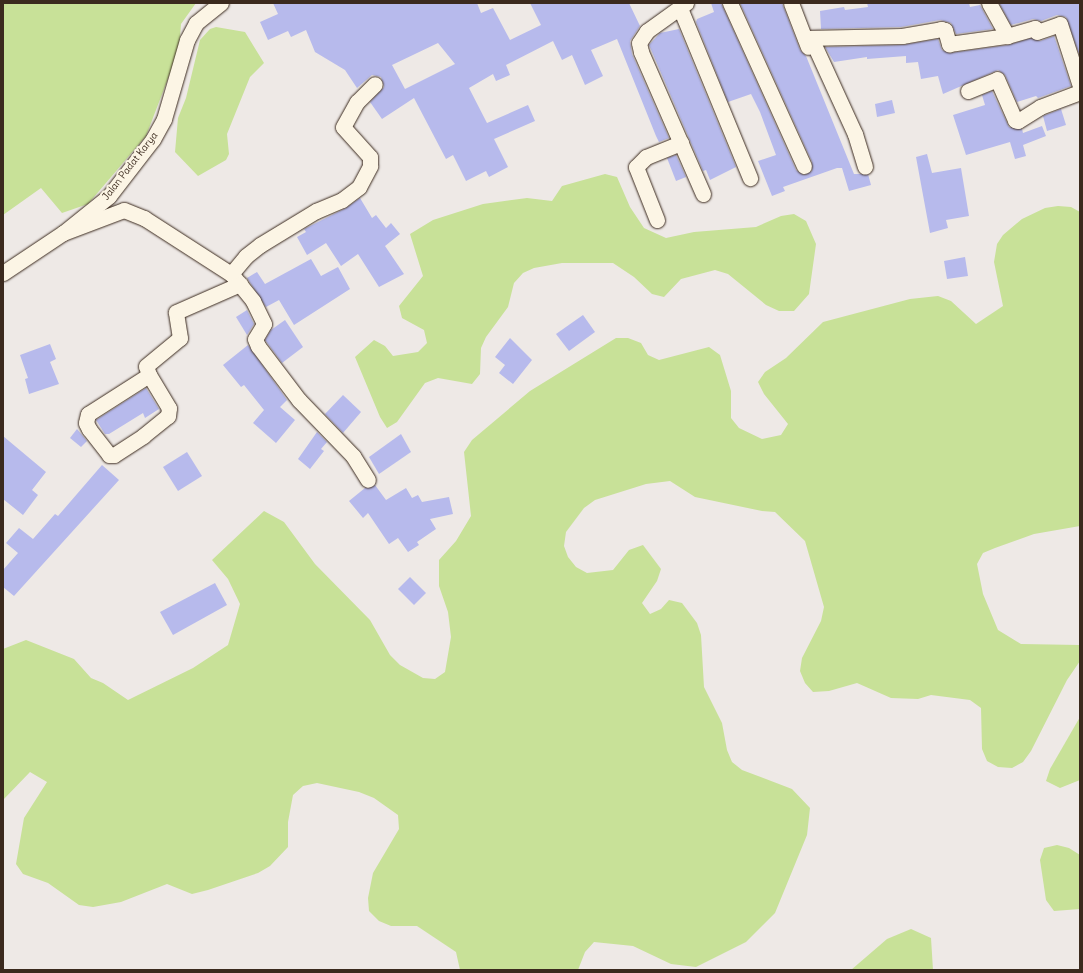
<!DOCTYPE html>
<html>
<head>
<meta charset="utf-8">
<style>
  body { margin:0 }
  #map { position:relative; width:1083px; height:973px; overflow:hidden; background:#eee9e6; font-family:Delius,sans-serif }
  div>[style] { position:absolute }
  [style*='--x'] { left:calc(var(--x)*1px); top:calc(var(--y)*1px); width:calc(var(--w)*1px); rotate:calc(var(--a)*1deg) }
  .green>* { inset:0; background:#c8e198 }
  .building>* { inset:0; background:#b7baec }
  .roads { filter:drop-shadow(0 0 1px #3b2a1e) drop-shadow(0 0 1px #3b2a1e) }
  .minor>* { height:15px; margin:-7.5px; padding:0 7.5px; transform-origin:7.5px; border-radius:7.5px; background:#fcf5e5 }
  span { translate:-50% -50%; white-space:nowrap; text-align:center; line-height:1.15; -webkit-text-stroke:4px #fcf5e5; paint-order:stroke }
  .street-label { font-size:10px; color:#3b2a1e }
  .frame { position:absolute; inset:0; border:4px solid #3b2a1e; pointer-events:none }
</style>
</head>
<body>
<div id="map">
  <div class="green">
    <i style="clip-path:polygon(3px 3px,196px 3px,181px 24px,179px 50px,146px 136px,88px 204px,62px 213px,41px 188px,3px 215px)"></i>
    <i style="clip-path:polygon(216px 27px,245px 32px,264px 63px,250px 77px,227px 134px,229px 154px,226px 160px,198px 176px,175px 152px,178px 118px,186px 98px,200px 40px,210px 29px)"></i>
    <i style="clip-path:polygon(605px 174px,617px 177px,630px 207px,644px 228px,666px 238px,694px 232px,756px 227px,781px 216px,794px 214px,806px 221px,816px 244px,809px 294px,794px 311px,779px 311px,766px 305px,728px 274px,715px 270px,681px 279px,664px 297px,652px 294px,634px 277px,613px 263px,562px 263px,534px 268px,523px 273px,514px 283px,508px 307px,486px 337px,481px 348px,480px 374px,472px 384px,438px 378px,425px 383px,397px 422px,387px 428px,380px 417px,355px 357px,374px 340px,385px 346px,393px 356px,418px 352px,427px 343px,424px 330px,402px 318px,399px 306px,423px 276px,410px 234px,433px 220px,483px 204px,527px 198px,552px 201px,562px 186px)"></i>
    <i style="clip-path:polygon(1058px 206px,1071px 207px,1080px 212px,1080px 526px,1034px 534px,995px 548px,983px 553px,977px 564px,983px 594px,998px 630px,1021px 644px,1080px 645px,1080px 661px,1067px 680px,1031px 751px,1023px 762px,1012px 768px,998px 767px,987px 761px,982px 749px,981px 708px,970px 700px,931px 695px,918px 699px,891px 698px,857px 683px,829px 691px,813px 692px,805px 683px,800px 671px,802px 658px,821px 621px,824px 607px,805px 541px,775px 512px,762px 511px,695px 497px,670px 481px,646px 484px,595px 500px,584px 508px,566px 532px,564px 546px,568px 557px,576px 567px,587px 573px,613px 570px,629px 550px,643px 545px,661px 569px,657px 581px,642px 603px,650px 614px,661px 609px,669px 600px,682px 603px,697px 623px,701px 635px,704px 687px,722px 723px,727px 750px,732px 762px,742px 770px,792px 789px,810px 808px,807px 835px,775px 913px,746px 942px,696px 967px,671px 964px,633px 946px,594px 942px,585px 952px,578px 970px,460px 970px,456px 952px,417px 926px,391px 926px,379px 921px,369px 911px,368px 898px,373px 873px,399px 829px,398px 815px,374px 798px,359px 792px,317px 783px,303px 786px,293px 795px,288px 822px,288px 847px,270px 866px,258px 873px,208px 890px,192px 894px,167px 884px,121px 902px,93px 907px,79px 905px,48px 883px,23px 874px,16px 864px,24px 818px,47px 782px,30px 772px,3px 800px,3px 649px,26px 640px,74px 659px,91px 678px,103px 683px,128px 700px,193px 668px,228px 645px,240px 604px,228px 579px,212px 560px,264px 511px,284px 522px,315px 564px,370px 620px,390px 655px,400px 665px,423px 678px,435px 679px,445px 672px,451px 637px,448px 612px,439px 586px,439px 560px,456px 541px,471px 516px,464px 452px,472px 440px,530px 391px,616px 338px,628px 338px,641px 343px,648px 355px,659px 360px,709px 347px,720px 355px,731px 391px,731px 418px,739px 428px,762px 439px,781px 435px,788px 424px,764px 394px,758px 382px,765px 372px,786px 358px,823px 322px,910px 299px,938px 296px,951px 301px,976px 324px,1003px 306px,994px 262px,997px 244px,1003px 235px,1022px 219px,1045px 208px)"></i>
    <i style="clip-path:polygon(1080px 717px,1080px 780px,1060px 788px,1046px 781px,1050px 769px)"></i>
    <i style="clip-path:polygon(1057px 845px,1069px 848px,1080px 855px,1080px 909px,1054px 911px,1046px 900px,1040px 860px,1044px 848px)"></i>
    <i style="clip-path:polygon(911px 929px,931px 938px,933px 970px,851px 970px,887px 939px)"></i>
  </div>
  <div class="building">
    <i style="clip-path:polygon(evenodd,273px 3px,477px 3px,481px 13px,493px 8px,510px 40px,541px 25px,530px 3px,629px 3px,640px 26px,630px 41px,632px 54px,669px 138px,659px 142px,656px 136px,617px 39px,591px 50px,603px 76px,585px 85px,572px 55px,562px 60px,553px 41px,506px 65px,510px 75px,496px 81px,493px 74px,469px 88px,487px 123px,528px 105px,535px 121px,494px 139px,508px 167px,489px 177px,486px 171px,466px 181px,453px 155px,446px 159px,414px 98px,382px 119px,370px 102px,384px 87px,381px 77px,372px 75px,357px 88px,345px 70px,315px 52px,306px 30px,291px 37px,288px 31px,268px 40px,260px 22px,278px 14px,273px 3px,438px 43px,455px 64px,405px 89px,392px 65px,438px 43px)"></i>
    <i style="clip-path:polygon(711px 3px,721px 3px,796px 170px,804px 175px,812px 171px,812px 162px,740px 3px,782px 3px,800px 50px,806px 56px,854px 174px,868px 174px,871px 185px,849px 191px,842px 168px,837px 168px,783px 187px,785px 191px,772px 196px,758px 161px,776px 155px,760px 112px,751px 94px,728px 102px,696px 22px,697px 19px,714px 12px)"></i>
    <i style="clip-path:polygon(867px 3px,969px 3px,970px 7px,980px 5px,993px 29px,956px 34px,951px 23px,940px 20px,901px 27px,821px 29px,820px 11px,844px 7px,845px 10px,868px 7px)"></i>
    <i style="clip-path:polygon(999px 3px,1080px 3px,1080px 57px,1066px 17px,1057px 15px,1041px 21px,1033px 19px,1011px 25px)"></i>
    <i style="clip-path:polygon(679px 29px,736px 167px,710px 180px,706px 170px,703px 171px,649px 45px,660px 33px)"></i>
    <i style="clip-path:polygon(1054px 36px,1071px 86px,1038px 98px,1036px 96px,1017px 102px,1005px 75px,998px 70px,943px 94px,938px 76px,921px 79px,918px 62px,906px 63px,906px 56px,867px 59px,867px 57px,834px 62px,825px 47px,902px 45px,938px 39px,942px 50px,950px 53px,1008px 45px,1031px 38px,1040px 41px)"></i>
    <i style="clip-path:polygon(992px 91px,1009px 127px,1022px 129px,1023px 133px,1042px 126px,1046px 136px,1023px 145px,1026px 156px,1015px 159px,1010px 142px,966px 155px,953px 115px,985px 105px,982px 95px)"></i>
    <i style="clip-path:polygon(892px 100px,895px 113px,877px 117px,875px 104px)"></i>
    <i style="clip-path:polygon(1061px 109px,1066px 125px,1047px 131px,1043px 116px)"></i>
    <i style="clip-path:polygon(927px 154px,932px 173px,961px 168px,969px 216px,946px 220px,948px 228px,930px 233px,916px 157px)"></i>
    <i style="clip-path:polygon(676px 155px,686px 177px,676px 181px,667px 158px)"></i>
    <i style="clip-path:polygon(360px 198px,372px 218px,376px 215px,386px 228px,391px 223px,400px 234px,385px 246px,404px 274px,379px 287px,358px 254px,341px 266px,326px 243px,307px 255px,297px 237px,306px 232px,304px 229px,346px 208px)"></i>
    <i style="clip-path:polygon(965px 257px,968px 276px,947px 279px,944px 261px)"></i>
    <i style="clip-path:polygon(311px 259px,321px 276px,338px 267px,350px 289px,294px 325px,279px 300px,266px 307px,247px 278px,257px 272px,265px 284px)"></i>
    <i style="clip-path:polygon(247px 310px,254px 324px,247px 335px,236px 317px)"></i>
    <i style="clip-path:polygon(583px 315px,595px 332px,569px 351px,556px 334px)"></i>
    <i style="clip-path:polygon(285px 320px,303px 347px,282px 363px,265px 340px,271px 330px)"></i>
    <i style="clip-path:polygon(510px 338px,532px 360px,513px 384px,499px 373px,505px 365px,495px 357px)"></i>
    <i style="clip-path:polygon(50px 344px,56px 359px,50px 362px,59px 384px,29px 394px,25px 379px,28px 378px,20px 355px)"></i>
    <i style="clip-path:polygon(248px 345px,287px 400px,280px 407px,295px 420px,276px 443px,253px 423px,264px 410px,244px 385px,241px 387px,223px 365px)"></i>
    <i style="clip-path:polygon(146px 388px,159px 409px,145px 418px,143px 413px,109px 434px,105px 434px,96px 420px)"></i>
    <i style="clip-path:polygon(343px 395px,361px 412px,343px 433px,325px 414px)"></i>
    <i style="clip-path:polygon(77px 429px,87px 441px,81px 447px,70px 438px)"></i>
    <i style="clip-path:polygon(317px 432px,327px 442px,321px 449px,324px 451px,310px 469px,298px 459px)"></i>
    <i style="clip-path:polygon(401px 434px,411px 452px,379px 474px,369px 457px)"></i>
    <i style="clip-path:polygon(3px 436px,46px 472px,32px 490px,38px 495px,23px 515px,3px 499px)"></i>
    <i style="clip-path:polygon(187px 452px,202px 476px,178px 491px,163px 467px)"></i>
    <i style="clip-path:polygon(102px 465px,119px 480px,14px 596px,3px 587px,3px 570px,18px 553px,6px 543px,19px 528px,33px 539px,55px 514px,58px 516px)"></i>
    <i style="clip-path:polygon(375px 485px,386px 500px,406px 488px,412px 498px,418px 495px,422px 502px,449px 497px,453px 514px,430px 519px,436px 529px,417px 542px,419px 545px,408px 552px,398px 538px,389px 544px,368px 513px,363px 518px,349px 501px,365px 488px)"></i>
    <i style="clip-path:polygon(410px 577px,426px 593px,414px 605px,398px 589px)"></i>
    <i style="clip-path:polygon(215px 583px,227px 605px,173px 635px,160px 612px)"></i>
  </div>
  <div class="roads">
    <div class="minor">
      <i style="--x:686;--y:3;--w:48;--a:144.3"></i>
      <i style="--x:647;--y:31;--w:14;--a:124"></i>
      <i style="--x:639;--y:43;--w:9;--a:77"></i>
      <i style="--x:641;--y:52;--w:155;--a:66.4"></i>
      <i style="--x:730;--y:3;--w:179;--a:65.6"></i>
      <i style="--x:791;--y:3;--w:47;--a:68.9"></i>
      <i style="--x:989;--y:3;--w:38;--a:61"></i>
      <i style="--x:680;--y:8;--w:184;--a:67.6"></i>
      <i style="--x:805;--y:38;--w:97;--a:-1.2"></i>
      <i style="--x:902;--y:36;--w:40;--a:-10"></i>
      <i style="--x:941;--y:29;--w:4;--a:14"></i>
      <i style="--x:945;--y:30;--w:15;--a:74"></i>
      <i style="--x:949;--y:44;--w:59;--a:-7.9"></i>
      <i style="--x:1007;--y:36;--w:29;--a:-16"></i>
      <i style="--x:1035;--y:28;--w:4;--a:63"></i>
      <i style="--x:1037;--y:32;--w:24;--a:-19"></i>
      <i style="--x:1060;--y:24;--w:65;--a:72.1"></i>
      <i style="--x:811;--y:38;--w:106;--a:65.4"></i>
      <i style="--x:855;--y:134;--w:34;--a:73"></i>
      <i style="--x:968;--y:91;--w:31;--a:-22"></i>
      <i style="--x:997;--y:79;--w:45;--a:66.3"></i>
      <i style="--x:1015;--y:120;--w:3;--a:18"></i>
      <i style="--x:1018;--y:121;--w:26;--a:-32"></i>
      <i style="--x:1040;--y:107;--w:43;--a:-20.6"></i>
      <i style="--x:657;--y:220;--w:57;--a:-111.6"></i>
      <i style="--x:636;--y:167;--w:14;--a:-45"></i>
      <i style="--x:646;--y:157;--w:38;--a:-22"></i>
      <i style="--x:63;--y:233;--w:65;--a:-20.7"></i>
      <i style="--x:124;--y:210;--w:22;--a:22"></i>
      <i style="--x:144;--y:218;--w:103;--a:32.8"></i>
      <i style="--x:231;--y:274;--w:23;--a:-50"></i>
      <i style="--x:246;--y:256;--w:18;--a:-38"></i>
      <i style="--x:260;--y:245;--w:66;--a:-31.3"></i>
      <i style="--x:316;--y:211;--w:28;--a:-23"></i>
      <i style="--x:342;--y:200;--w:21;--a:-37"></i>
      <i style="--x:359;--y:187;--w:24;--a:-62"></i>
      <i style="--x:370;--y:166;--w:9;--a:-90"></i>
      <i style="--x:370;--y:157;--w:40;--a:-132"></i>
      <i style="--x:343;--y:127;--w:29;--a:-61"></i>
      <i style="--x:357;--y:102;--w:25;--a:-45"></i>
      <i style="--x:3;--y:273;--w:72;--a:-33.7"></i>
      <i style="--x:63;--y:233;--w:59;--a:-38.8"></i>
      <i style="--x:109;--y:196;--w:72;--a:-52.3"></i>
      <i style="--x:153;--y:139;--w:23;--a:-61"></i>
      <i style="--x:164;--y:119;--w:82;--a:-73.8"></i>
      <i style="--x:187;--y:40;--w:19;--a:-62"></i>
      <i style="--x:196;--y:23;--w:32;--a:-39"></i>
      <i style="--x:233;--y:276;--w:32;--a:51"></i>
      <i style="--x:253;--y:301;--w:25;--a:64"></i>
      <i style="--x:264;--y:324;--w:17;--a:121"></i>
      <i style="--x:255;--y:339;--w:8;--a:67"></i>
      <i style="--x:258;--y:346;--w:68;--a:52.8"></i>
      <i style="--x:299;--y:400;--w:78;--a:46"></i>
      <i style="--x:353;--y:456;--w:28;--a:58"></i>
      <i style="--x:149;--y:375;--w:72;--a:147.4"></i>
      <i style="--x:88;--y:414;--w:9;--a:103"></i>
      <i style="--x:86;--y:423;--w:7;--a:63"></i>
      <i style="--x:89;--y:429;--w:33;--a:52"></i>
      <i style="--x:109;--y:455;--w:5;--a:0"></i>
      <i style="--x:114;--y:455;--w:35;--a:-33"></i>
      <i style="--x:143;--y:436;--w:32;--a:-39"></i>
      <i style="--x:168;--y:416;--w:8;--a:-83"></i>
      <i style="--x:169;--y:408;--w:39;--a:-121"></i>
      <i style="--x:149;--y:375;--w:9;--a:-108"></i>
      <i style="--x:146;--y:366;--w:44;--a:-39.5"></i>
      <i style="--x:180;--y:338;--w:26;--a:-99"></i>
      <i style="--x:176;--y:312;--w:70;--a:-23.6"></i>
    </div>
  </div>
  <div class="street-label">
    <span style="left:130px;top:166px;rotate:-52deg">Jalan Padat Karya</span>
  </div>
  <div class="frame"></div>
</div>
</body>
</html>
